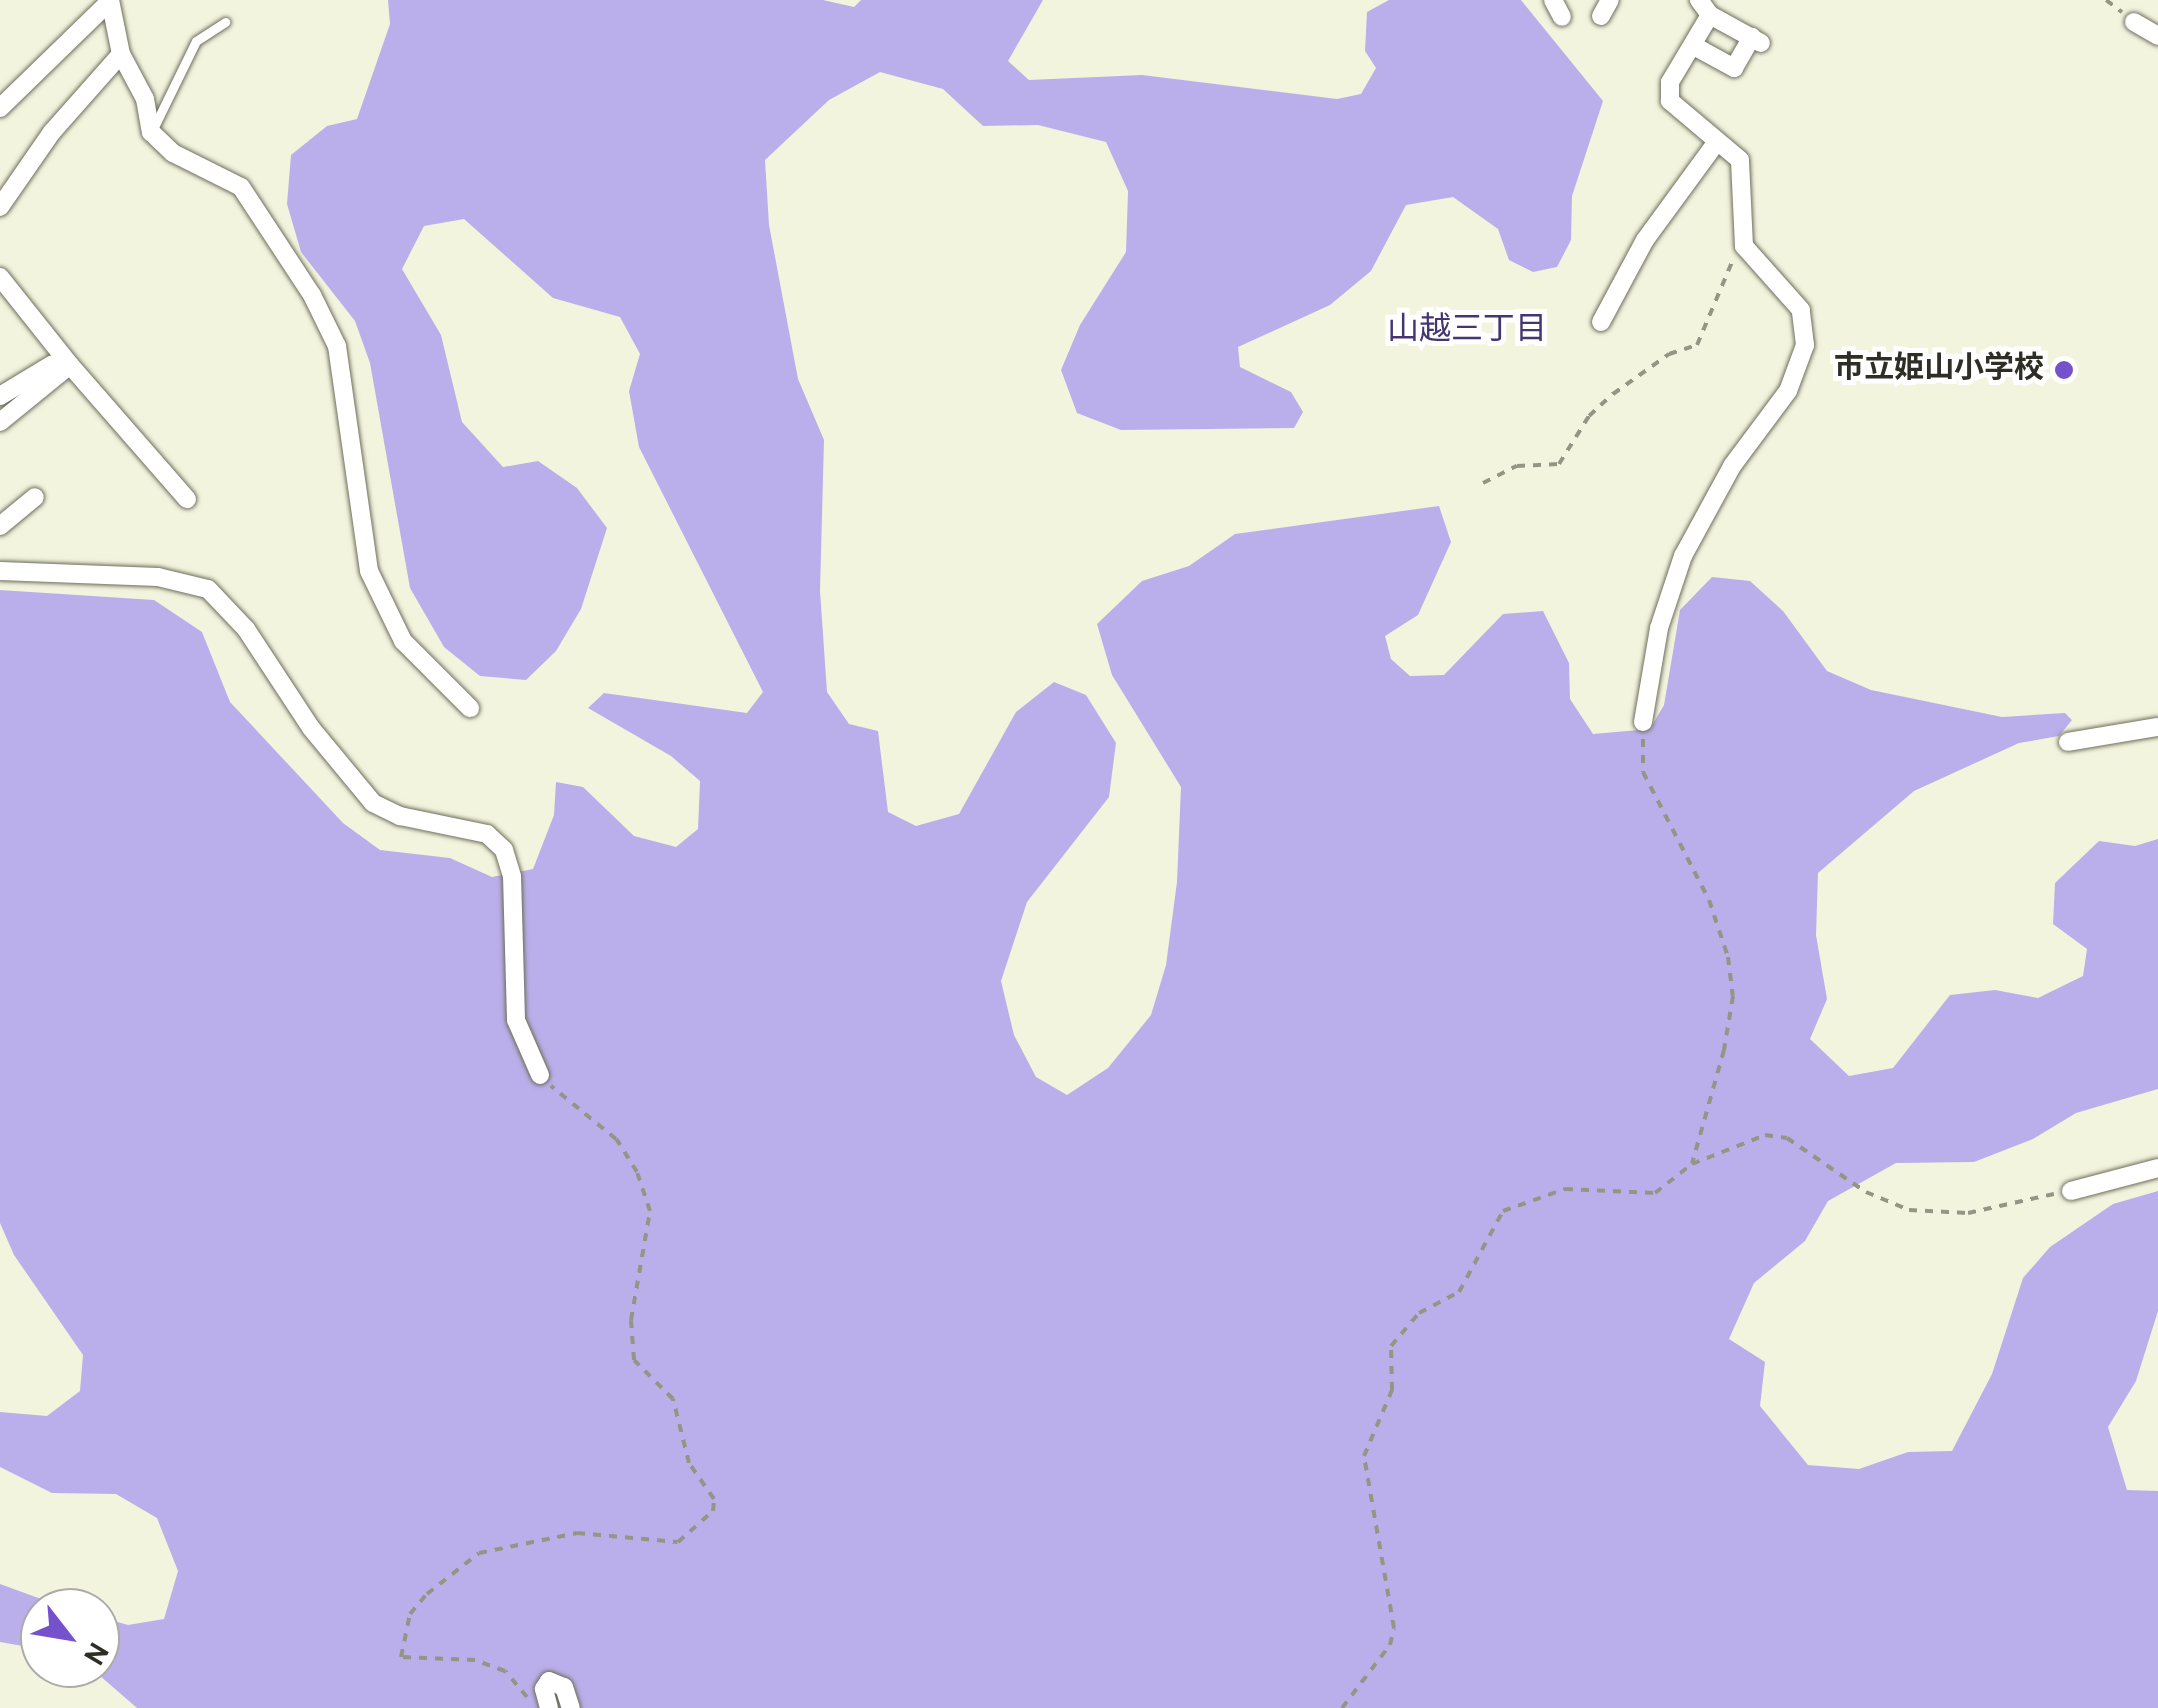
<!DOCTYPE html>
<html>
<head>
<meta charset="utf-8">
<style>
  body { margin:0 }
  #map { position:relative; width:2158px; height:1708px; overflow:hidden; background:#f3f4de; font-family:Overpass,"Noto Sans JP",sans-serif }
  div>[style] { position:absolute }
  [style*='--x'] { left:calc(var(--x)*1px); top:calc(var(--y)*1px); width:calc(var(--w)*1px); rotate:calc(var(--a)*1deg) }
  .forest>* { inset:0; background:#baafea }
  .path>* { height:4px; margin-top:-2px; transform-origin:0; background:repeating-linear-gradient(90deg,#959586 0 8px,transparent 0 16px) }
  .roads { filter:drop-shadow(0 0 2px #6d6e5b) drop-shadow(0 0 2px #6d6e5b) }
  .lane>* { height:9px; margin:-4.5px; padding:0 4.5px; transform-origin:4.5px; border-radius:4.5px; background:#fff }
  .street>* { height:18px; margin:-9px; padding:0 9px; transform-origin:9px; border-radius:9px; background:#fff }
  .dots>* { width:28px; height:28px; translate:-50% -50%; box-sizing:border-box; border:5px solid #fff; border-radius:50% }
  span { translate:-50% -50%; white-space:nowrap; text-align:center; line-height:1.15; -webkit-text-stroke:10px #fff; paint-order:stroke }
  .poi-label { font-size:30px; color:#2e2e26; font-weight:700 }
  .right { translate:-100% -50%; text-align:right }
  .neighbourhood-label { font-size:32px; color:#453571 }
  .north { position:absolute; left:20px; top:1588px; width:100px; height:100px; box-sizing:border-box; background:#fff; border:2px solid #ababa8; border-radius:50%; rotate:121deg; font-size:28px; font-weight:700; line-height:40px; text-align:center; color:#2e2e26 }
  .north::after { content:''; display:block; margin:auto; width:35px; height:45px; background:#7551cb; clip-path:polygon(50% 0,100% 100%,50% 72%,0 100%) }
</style>
</head>
<body>
<div id="map">
  <div class="forest">
    <i style="clip-path:polygon(388px 0,823px 0,854px 7px,861px 0,1043px 0,1008px 61px,1029px 80px,1142px 75px,1337px 99px,1361px 94px,1376px 68px,1365px 51px,1367px 12px,1389px 0,1521px 0,1603px 101px,1572px 196px,1571px 240px,1557px 267px,1533px 272px,1509px 260px,1498px 229px,1453px 197px,1406px 205px,1371px 271px,1330px 305px,1238px 347px,1240px 367px,1291px 392px,1303px 412px,1294px 428px,1121px 430px,1077px 413px,1061px 370px,1080px 325px,1126px 252px,1128px 191px,1106px 142px,1038px 125px,983px 126px,943px 89px,880px 72px,829px 100px,765px 160px,769px 225px,798px 379px,824px 440px,820px 591px,827px 692px,849px 724px,878px 731px,888px 812px,916px 826px,959px 814px,1016px 712px,1054px 682px,1086px 695px,1116px 743px,1109px 797px,1027px 902px,1001px 981px,1014px 1035px,1036px 1077px,1067px 1095px,1108px 1068px,1151px 1015px,1166px 965px,1177px 882px,1181px 787px,1112px 675px,1097px 624px,1142px 581px,1189px 566px,1235px 534px,1439px 506px,1451px 542px,1418px 615px,1385px 636px,1391px 659px,1410px 676px,1444px 675px,1503px 614px,1543px 611px,1569px 663px,1570px 699px,1593px 734px,1650px 729px,1664px 705px,1680px 610px,1712px 577px,1750px 581px,1783px 611px,1827px 671px,1871px 690px,2002px 717px,2065px 713px,2072px 720px,2059px 736px,2019px 743px,1914px 791px,1818px 873px,1816px 935px,1827px 999px,1810px 1039px,1849px 1076px,1893px 1068px,1950px 995px,1995px 990px,2038px 998px,2083px 976px,2087px 949px,2053px 924px,2055px 883px,2099px 841px,2135px 846px,2158px 839px,2158px 1089px,2076px 1113px,2033px 1139px,1974px 1162px,1896px 1163px,1828px 1201px,1805px 1241px,1754px 1283px,1729px 1339px,1765px 1362px,1760px 1406px,1808px 1465px,1859px 1469px,1908px 1452px,1952px 1451px,1992px 1374px,2023px 1278px,2050px 1247px,2113px 1204px,2158px 1191px,2158px 1311px,2136px 1381px,2108px 1427px,2127px 1490px,2158px 1491px,2158px 1708px,137px 1708px,91px 1668px,100px 1668px,100px 1617px,128px 1625px,164px 1619px,178px 1571px,157px 1518px,116px 1494px,52px 1493px,0 1467px,0 1412px,47px 1416px,80px 1391px,83px 1355px,14px 1255px,0 1223px,0 590px,154px 600px,202px 632px,230px 702px,343px 823px,380px 850px,450px 858px,492px 877px,533px 869px,554px 815px,556px 782px,583px 787px,634px 836px,676px 847px,698px 829px,700px 781px,671px 756px,588px 708px,604px 693px,747px 713px,763px 692px,639px 447px,629px 391px,640px 354px,620px 317px,553px 298px,464px 219px,424px 226px,402px 269px,441px 335px,462px 422px,503px 467px,538px 461px,577px 488px,607px 528px,581px 609px,556px 651px,526px 680px,480px 676px,444px 647px,410px 588px,370px 363px,355px 321px,301px 252px,287px 204px,291px 155px,327px 126px,357px 119px,390px 24px)"></i>
    <i style="clip-path:polygon(0 1584px,66px 1608px,40px 1608px,40px 1649px,0 1642px)"></i>
  </div>
  <div class="path">
    <i style="--x:2106;--y:0;--w:20;--a:37"></i>
    <i style="--x:1483;--y:483;--w:38;--a:-27"></i>
    <i style="--x:1517;--y:466;--w:42;--a:-2.7"></i>
    <i style="--x:1559;--y:464;--w:57;--a:-58"></i>
    <i style="--x:1589;--y:416;--w:33;--a:-43"></i>
    <i style="--x:1613;--y:394;--w:69;--a:-35.5"></i>
    <i style="--x:1669;--y:354;--w:29;--a:-18"></i>
    <i style="--x:1697;--y:345;--w:90;--a:-67.1"></i>
    <i style="--x:1643;--y:739;--w:33;--a:90"></i>
    <i style="--x:1643;--y:772;--w:144;--a:62.7"></i>
    <i style="--x:1709;--y:900;--w:60;--a:71.6"></i>
    <i style="--x:1728;--y:957;--w:39;--a:83"></i>
    <i style="--x:1733;--y:996;--w:55;--a:99.5"></i>
    <i style="--x:1724;--y:1050;--w:118;--a:105.7"></i>
    <i style="--x:527;--y:1697;--w:34;--a:-130"></i>
    <i style="--x:505;--y:1671;--w:32;--a:-160"></i>
    <i style="--x:475;--y:1660;--w:74;--a:-177.7"></i>
    <i style="--x:401;--y:1657;--w:44;--a:-78.2"></i>
    <i style="--x:410;--y:1614;--w:26;--a:-50"></i>
    <i style="--x:427;--y:1594;--w:66;--a:-38.3"></i>
    <i style="--x:479;--y:1553;--w:100;--a:-11.5"></i>
    <i style="--x:577;--y:1533;--w:101;--a:5.1"></i>
    <i style="--x:678;--y:1542;--w:47;--a:-41.5"></i>
    <i style="--x:713;--y:1511;--w:12;--a:-85"></i>
    <i style="--x:714;--y:1499;--w:44;--a:-124.8"></i>
    <i style="--x:689;--y:1463;--w:66;--a:-104"></i>
    <i style="--x:673;--y:1399;--w:55;--a:-135"></i>
    <i style="--x:634;--y:1360;--w:40;--a:-94.3"></i>
    <i style="--x:631;--y:1320;--w:111;--a:-80.1"></i>
    <i style="--x:650;--y:1211;--w:41;--a:-108.4"></i>
    <i style="--x:637;--y:1172;--w:39;--a:-122"></i>
    <i style="--x:616;--y:1139;--w:84;--a:-140.8"></i>
    <i style="--x:1342;--y:1708;--w:79;--a:-52.7"></i>
    <i style="--x:1390;--y:1645;--w:17;--a:-77"></i>
    <i style="--x:1394;--y:1628;--w:175;--a:-99.9"></i>
    <i style="--x:1364;--y:1456;--w:72;--a:-67"></i>
    <i style="--x:1392;--y:1390;--w:44;--a:-91.3"></i>
    <i style="--x:1391;--y:1346;--w:43;--a:-49.7"></i>
    <i style="--x:1419;--y:1313;--w:45;--a:-27.7"></i>
    <i style="--x:1459;--y:1292;--w:92;--a:-61.5"></i>
    <i style="--x:1503;--y:1211;--w:66;--a:-19.5"></i>
    <i style="--x:1565;--y:1189;--w:90;--a:2.5"></i>
    <i style="--x:1655;--y:1193;--w:47;--a:-38.1"></i>
    <i style="--x:1692;--y:1164;--w:79;--a:-21.7"></i>
    <i style="--x:1765;--y:1135;--w:22;--a:8"></i>
    <i style="--x:1787;--y:1138;--w:96;--a:34.4"></i>
    <i style="--x:1866;--y:1192;--w:47;--a:22.7"></i>
    <i style="--x:1909;--y:1210;--w:59;--a:2.9"></i>
    <i style="--x:1968;--y:1213;--w:88;--a:-12.5"></i>
  </div>
  <div class="roads">
    <div class="lane">
      <i style="--x:153;--y:129;--w:98;--a:-64"></i>
      <i style="--x:196;--y:41;--w:35;--a:-33"></i>
    </div>
    <div class="street">
      <i style="--x:110;--y:0;--w:55;--a:78.5"></i>
      <i style="--x:121;--y:54;--w:51;--a:61.9"></i>
      <i style="--x:145;--y:99;--w:34;--a:80"></i>
      <i style="--x:151;--y:132;--w:30;--a:44"></i>
      <i style="--x:173;--y:153;--w:76;--a:26.6"></i>
      <i style="--x:241;--y:187;--w:129;--a:56.7"></i>
      <i style="--x:312;--y:295;--w:57;--a:63.9"></i>
      <i style="--x:337;--y:346;--w:227;--a:81.9"></i>
      <i style="--x:369;--y:571;--w:78;--a:64.1"></i>
      <i style="--x:403;--y:641;--w:95;--a:45"></i>
      <i style="--x:1553;--y:0;--w:19;--a:62"></i>
      <i style="--x:1710;--y:15;--w:58;--a:28.8"></i>
      <i style="--x:1601;--y:16;--w:18;--a:-61"></i>
      <i style="--x:2134;--y:22;--w:28;--a:30"></i>
      <i style="--x:1694;--y:46;--w:46;--a:28.8"></i>
      <i style="--x:1734;--y:68;--w:36;--a:-60"></i>
      <i style="--x:0;--y:108;--w:153;--a:-44.2"></i>
      <i style="--x:0;--y:207;--w:91;--a:-55.3"></i>
      <i style="--x:52;--y:132;--w:104;--a:-48.5"></i>
      <i style="--x:0;--y:277;--w:112;--a:51.5"></i>
      <i style="--x:70;--y:365;--w:90;--a:140.8"></i>
      <i style="--x:1601;--y:322;--w:93;--a:-61.8"></i>
      <i style="--x:1645;--y:240;--w:120;--a:-53.8"></i>
      <i style="--x:70;--y:365;--w:178;--a:48.9"></i>
      <i style="--x:0;--y:396;--w:60;--a:-31.3"></i>
      <i style="--x:0;--y:526;--w:45;--a:-39.6"></i>
      <i style="--x:0;--y:571;--w:158;--a:2.2"></i>
      <i style="--x:158;--y:577;--w:51;--a:13.5"></i>
      <i style="--x:208;--y:589;--w:55;--a:46.5"></i>
      <i style="--x:246;--y:629;--w:118;--a:56.7"></i>
      <i style="--x:311;--y:728;--w:97;--a:50.4"></i>
      <i style="--x:373;--y:803;--w:30;--a:26"></i>
      <i style="--x:400;--y:816;--w:89;--a:11.7"></i>
      <i style="--x:487;--y:834;--w:23;--a:43"></i>
      <i style="--x:504;--y:850;--w:27;--a:73"></i>
      <i style="--x:512;--y:876;--w:144;--a:88.4"></i>
      <i style="--x:516;--y:1020;--w:60;--a:66.4"></i>
      <i style="--x:1643;--y:722;--w:95;--a:-80.3"></i>
      <i style="--x:1659;--y:628;--w:76;--a:-71.6"></i>
      <i style="--x:1683;--y:556;--w:102;--a:-61.4"></i>
      <i style="--x:1732;--y:466;--w:94;--a:-53.3"></i>
      <i style="--x:1788;--y:391;--w:49;--a:-69.7"></i>
      <i style="--x:1805;--y:345;--w:35;--a:-97"></i>
      <i style="--x:1801;--y:310;--w:86;--a:-131.7"></i>
      <i style="--x:1744;--y:246;--w:86;--a:-92.7"></i>
      <i style="--x:1740;--y:160;--w:92;--a:-139.9"></i>
      <i style="--x:1670;--y:101;--w:19;--a:-90"></i>
      <i style="--x:1670;--y:82;--w:78;--a:-59.2"></i>
      <i style="--x:1710;--y:15;--w:19;--a:-126"></i>
      <i style="--x:2068;--y:742;--w:91;--a:-9.5"></i>
      <i style="--x:2071;--y:1191;--w:90;--a:-14.8"></i>
      <i style="--x:549;--y:1708;--w:20;--a:-105"></i>
      <i style="--x:544;--y:1689;--w:9;--a:-58"></i>
      <i style="--x:549;--y:1681;--w:16;--a:22"></i>
      <i style="--x:564;--y:1687;--w:22;--a:72"></i>
    </div>
  </div>
  <div class="dots">
    <i style="left:2064px;top:370px;background:#7551cb"></i>
  </div>
  <div class="poi-label">
    <span class="right" style="left:2044px;top:370px">市立姫山小学校</span>
  </div>
  <div class="neighbourhood-label">
    <span style="left:1467px;top:331px">山越三丁目</span>
  </div>
  <div class="north">N</div>
</div>
</body>
</html>
